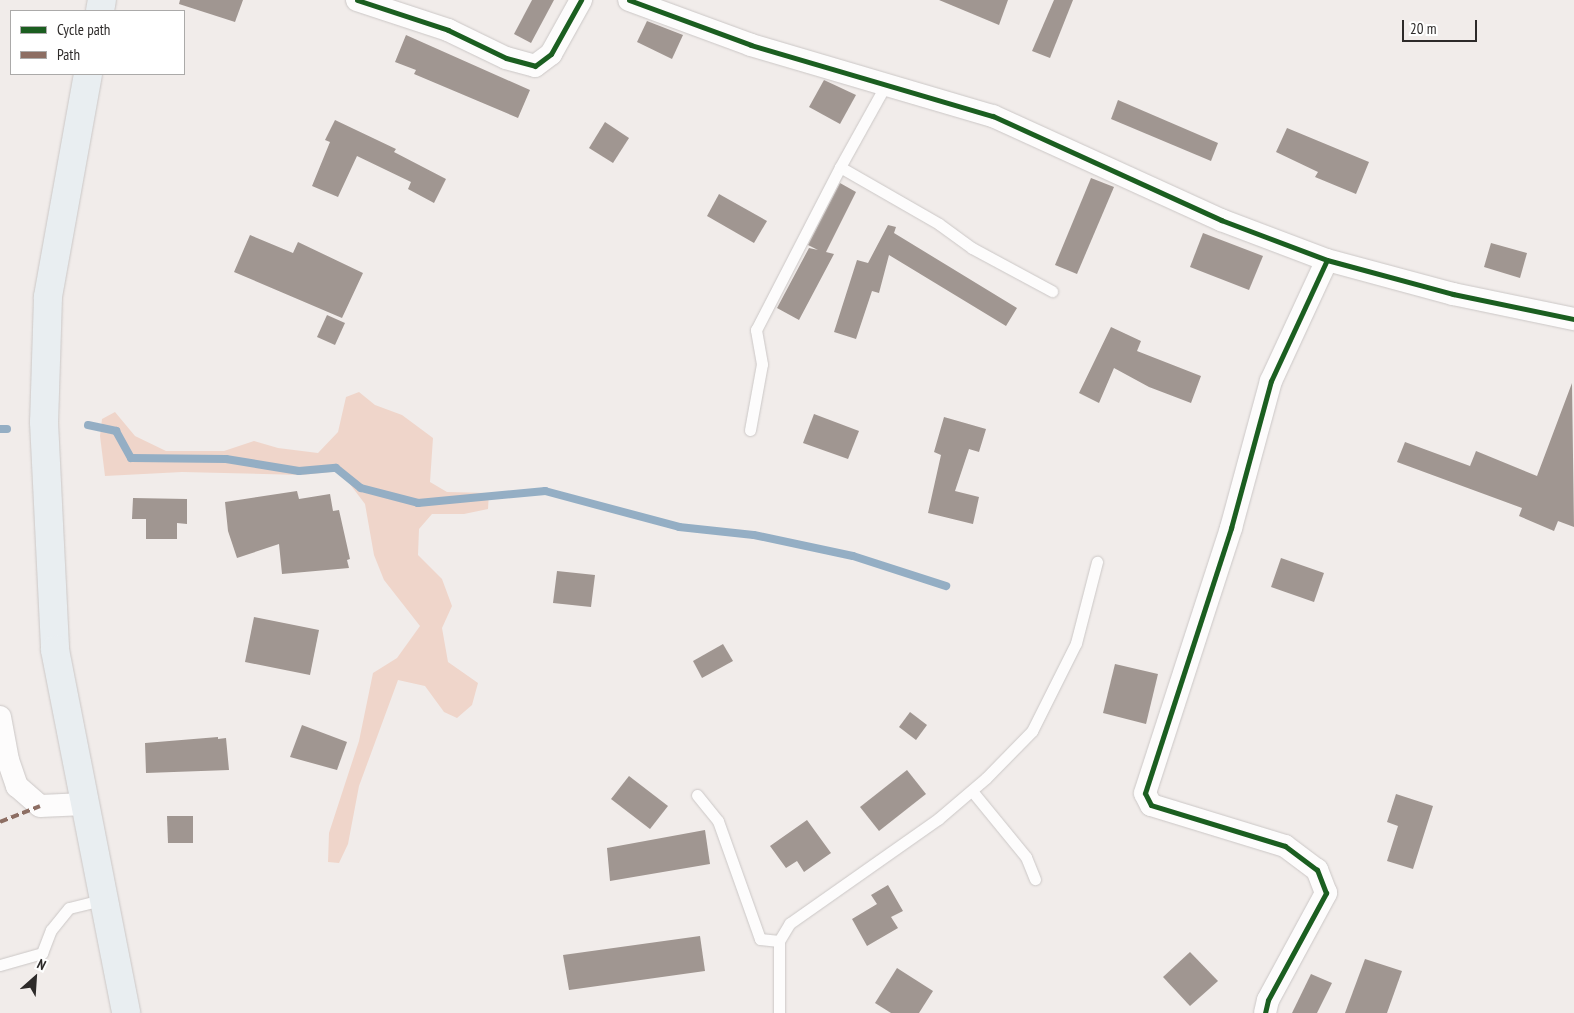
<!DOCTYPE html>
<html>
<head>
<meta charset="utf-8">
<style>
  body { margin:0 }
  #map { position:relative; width:1574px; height:1013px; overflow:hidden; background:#f1ecea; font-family:"PT Sans Narrow",sans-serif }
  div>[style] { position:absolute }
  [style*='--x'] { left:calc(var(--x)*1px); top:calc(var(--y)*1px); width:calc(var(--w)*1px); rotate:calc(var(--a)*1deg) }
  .green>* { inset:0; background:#efd5ca }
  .stream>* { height:8px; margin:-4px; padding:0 4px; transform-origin:4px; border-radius:4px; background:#94aec4 }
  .building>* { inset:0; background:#a09691 }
  .roads { filter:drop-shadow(0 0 1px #cbc7c6) drop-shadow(0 0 1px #cbc7c6) }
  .service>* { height:11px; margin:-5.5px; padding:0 5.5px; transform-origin:5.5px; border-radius:5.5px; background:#fdfcfc }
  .minor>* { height:22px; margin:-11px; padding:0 11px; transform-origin:11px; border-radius:11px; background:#fdfcfc }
  .primary>* { height:28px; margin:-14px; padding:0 14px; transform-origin:14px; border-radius:14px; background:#e9eef1 }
  .quiet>* { height:4px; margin-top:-2px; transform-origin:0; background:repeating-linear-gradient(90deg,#8d6e63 0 8px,transparent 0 12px) }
  .cycleway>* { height:5px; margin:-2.5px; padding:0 2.5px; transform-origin:2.5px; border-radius:2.5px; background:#1b5e20 }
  span { translate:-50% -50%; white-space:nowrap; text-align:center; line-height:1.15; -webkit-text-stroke:5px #fff; paint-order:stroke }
  .legend { position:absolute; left:10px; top:10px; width:175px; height:65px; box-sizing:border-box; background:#fff; border:1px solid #abaaa9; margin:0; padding:6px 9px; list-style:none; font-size:15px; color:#2d2a29 }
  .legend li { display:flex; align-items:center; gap:10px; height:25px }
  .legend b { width:25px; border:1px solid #abaaa9 }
  .north { position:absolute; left:10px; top:953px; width:50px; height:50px; -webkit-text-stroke:4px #fff; paint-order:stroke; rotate:26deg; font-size:14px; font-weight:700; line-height:20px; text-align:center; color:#2d2a29 }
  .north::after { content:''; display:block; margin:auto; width:18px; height:22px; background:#2d2a29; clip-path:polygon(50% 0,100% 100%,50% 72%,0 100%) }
  .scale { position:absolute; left:1402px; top:20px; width:75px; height:22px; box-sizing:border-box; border:2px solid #2d2a29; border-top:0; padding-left:6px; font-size:15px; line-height:18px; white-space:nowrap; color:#2d2a29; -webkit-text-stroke:4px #fff; paint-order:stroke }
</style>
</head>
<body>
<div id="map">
  <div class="green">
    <i style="clip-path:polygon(359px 392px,375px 405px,402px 415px,433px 438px,430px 482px,447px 492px,489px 493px,488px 509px,464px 514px,432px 514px,419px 529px,418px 555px,442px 579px,452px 606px,442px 628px,448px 662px,478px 683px,472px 705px,457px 718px,444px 712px,425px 686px,398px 680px,359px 786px,348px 844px,339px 863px,328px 862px,329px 833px,359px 741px,373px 673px,397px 658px,420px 626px,384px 580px,374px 555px,365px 504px,340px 471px,302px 475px,182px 472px,105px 476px,100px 436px,102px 419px,115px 412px,135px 436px,166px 451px,224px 451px,254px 441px,278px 448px,318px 453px,338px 432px,346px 397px)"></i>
  </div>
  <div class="stream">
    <i style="--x:88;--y:425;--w:29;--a:12"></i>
    <i style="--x:116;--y:431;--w:31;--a:61"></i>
    <i style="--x:131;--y:458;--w:95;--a:0.6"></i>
    <i style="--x:226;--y:459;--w:74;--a:9.3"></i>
    <i style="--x:299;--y:471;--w:37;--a:-5"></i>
    <i style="--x:336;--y:468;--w:32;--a:39"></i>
    <i style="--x:361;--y:488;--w:59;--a:14.7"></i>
    <i style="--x:418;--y:503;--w:128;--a:-5.4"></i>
    <i style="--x:545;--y:491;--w:139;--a:15"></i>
    <i style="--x:679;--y:527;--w:75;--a:6.1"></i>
    <i style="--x:754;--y:535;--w:101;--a:12"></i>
    <i style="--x:853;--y:556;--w:98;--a:17.9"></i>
    <i style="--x:0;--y:429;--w:7;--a:0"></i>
  </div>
  <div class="building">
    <i style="clip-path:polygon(180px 0,243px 0,235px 22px,179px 4px)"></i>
    <i style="clip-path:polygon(532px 0,554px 0,531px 43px,514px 34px)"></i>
    <i style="clip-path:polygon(939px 0,1008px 0,999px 25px)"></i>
    <i style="clip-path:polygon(1054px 0,1073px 0,1050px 58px,1032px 51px)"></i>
    <i style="clip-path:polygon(647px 21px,683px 35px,672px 59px,637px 42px)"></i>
    <i style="clip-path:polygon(406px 35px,530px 90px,518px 118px,414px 74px,416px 70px,395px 62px)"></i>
    <i style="clip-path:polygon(824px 80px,856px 95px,840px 124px,809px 107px)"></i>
    <i style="clip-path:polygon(1118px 100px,1218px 143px,1211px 161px,1111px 119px)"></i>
    <i style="clip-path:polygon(335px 120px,396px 149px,394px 152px,446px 179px,434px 203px,408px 189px,411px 182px,357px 156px,338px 197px,312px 186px,330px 142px,325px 140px)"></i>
    <i style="clip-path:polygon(605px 122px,629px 138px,613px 163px,589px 148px)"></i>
    <i style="clip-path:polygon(1287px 128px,1369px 162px,1356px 194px,1315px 177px,1318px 172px,1276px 152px)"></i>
    <i style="clip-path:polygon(1091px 178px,1114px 187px,1077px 274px,1055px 265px)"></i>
    <i style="clip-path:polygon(840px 183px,856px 192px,826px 252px,834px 254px,799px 320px,777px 308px,809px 248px,818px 250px,808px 245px)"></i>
    <i style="clip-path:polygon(719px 194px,767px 221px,754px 243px,707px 216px)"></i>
    <i style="clip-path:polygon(888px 225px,896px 227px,894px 233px,1017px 308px,1006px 326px,889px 255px,879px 293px,872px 291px,856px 339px,834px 332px,857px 260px,868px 263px)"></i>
    <i style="clip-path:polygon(1203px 233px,1263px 256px,1249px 290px,1190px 267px)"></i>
    <i style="clip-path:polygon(250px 235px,293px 253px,298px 242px,363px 273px,342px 318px,234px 272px)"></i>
    <i style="clip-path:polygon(1491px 243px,1527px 253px,1520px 278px,1484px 267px)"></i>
    <i style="clip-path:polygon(327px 315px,345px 323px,335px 345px,317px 337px)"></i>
    <i style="clip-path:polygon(1111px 327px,1141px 341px,1137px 351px,1201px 376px,1191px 403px,1149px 387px,1114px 368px,1099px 403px,1079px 393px)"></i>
    <i style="clip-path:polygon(1572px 383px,1574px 527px,1558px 521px,1554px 531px,1519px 516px,1522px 508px,1397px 462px,1405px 442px,1470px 466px,1476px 451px,1537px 476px)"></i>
    <i style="clip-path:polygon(814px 414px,859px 431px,848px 459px,803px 443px)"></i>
    <i style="clip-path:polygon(944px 417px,986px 429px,979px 452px,969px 449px,955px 491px,979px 497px,973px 524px,928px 513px,941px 455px,934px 452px)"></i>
    <i style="clip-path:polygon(297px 491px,299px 499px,330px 494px,333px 511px,339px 510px,350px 559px,347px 560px,349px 568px,282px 574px,279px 544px,237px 558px,228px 531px,225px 502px)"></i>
    <i style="clip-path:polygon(133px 498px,187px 499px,187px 524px,177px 523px,177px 539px,146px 539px,146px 519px,132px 519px)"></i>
    <i style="clip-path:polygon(1281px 558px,1324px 573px,1314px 602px,1271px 587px)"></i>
    <i style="clip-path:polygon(557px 571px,595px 575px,591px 607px,553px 603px)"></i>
    <i style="clip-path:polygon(254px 617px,319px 630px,310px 675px,245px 662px)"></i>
    <i style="clip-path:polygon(723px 644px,733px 661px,702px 678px,693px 661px)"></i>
    <i style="clip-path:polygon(1115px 664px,1158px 674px,1146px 724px,1103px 713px)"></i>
    <i style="clip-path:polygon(910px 712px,927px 725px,916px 740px,899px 727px)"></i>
    <i style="clip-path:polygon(302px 725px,347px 742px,337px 770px,290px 757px)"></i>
    <i style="clip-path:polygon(218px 737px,218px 739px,226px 738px,229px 770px,146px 773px,145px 743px)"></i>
    <i style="clip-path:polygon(907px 770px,926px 794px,879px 831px,860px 807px)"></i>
    <i style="clip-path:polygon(629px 776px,668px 806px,650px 829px,611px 799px)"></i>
    <i style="clip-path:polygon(1396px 794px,1433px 806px,1413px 869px,1387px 861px,1398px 826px,1387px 822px)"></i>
    <i style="clip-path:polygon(167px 816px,193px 816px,193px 843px,168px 843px)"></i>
    <i style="clip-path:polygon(807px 820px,831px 853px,804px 872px,797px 861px,786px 868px,770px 846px)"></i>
    <i style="clip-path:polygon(705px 830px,710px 864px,610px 881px,607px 848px)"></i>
    <i style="clip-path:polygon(888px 885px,903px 911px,891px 917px,898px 928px,867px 946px,852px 919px,877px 904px,871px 895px)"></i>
    <i style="clip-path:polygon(700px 936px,705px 971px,569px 990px,563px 955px)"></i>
    <i style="clip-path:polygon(1190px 952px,1218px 981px,1190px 1006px,1163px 977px)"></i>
    <i style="clip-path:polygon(1365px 959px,1402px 971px,1387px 1013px,1345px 1013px)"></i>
    <i style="clip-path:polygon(897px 968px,933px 991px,919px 1013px,891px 1013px,875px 1003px)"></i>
    <i style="clip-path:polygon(1311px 974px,1332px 983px,1317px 1013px,1292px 1013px)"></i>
  </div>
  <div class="roads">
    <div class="service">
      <i style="--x:840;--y:167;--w:114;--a:29.9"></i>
      <i style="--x:939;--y:224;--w:41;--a:36"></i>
      <i style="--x:972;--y:248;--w:91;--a:28.3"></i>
      <i style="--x:750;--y:430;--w:67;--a:-79.7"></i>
      <i style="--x:762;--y:364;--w:35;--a:-100"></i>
      <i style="--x:756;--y:330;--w:183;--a:-62.7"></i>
      <i style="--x:840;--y:167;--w:93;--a:-60.9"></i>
      <i style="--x:972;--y:791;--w:85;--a:50.7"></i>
      <i style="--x:1026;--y:857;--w:24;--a:68"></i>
      <i style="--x:697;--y:795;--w:33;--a:51"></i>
      <i style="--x:718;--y:821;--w:125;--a:70.4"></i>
      <i style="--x:760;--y:939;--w:19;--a:6"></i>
      <i style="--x:0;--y:965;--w:44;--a:-15.9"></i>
      <i style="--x:42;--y:953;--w:25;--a:-69"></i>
      <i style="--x:51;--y:930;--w:28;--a:-51"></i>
      <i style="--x:69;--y:908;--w:36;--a:-14"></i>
      <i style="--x:779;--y:1013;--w:72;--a:-90"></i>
      <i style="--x:779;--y:941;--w:21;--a:-59"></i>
      <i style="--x:790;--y:923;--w:181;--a:-35.1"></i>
      <i style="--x:938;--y:819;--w:63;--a:-40.5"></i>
      <i style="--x:986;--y:778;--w:66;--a:-45.6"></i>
      <i style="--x:1032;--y:731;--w:98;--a:-63.4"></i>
      <i style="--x:1076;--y:643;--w:84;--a:-75.5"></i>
    </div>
    <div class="minor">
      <i style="--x:357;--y:0;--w:96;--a:18.2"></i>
      <i style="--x:448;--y:30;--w:64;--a:25.8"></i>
      <i style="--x:506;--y:58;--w:30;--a:15"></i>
      <i style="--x:535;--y:66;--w:20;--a:-37"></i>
      <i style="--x:551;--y:54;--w:62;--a:-60.9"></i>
      <i style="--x:629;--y:0;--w:130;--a:20.2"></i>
      <i style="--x:751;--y:45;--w:252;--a:16.4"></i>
      <i style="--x:993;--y:116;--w:251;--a:24.5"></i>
      <i style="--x:1221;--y:220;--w:113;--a:20.7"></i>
      <i style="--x:1327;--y:260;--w:131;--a:15.1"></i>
      <i style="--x:1453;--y:294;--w:124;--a:11.7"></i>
      <i style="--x:0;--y:717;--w:44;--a:79.5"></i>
      <i style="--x:8;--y:760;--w:28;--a:71"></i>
      <i style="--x:17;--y:786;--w:30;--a:41"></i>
      <i style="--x:40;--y:806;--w:45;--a:-2.5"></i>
      <i style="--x:1265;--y:1013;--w:13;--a:-77"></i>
      <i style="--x:1268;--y:1000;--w:122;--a:-61.5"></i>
      <i style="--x:1326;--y:893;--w:25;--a:-111"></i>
      <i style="--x:1317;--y:870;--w:40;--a:-143"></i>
      <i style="--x:1285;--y:846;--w:140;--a:-163"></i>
      <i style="--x:1151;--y:805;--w:13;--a:-117"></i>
      <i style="--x:1145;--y:793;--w:279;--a:-72"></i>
      <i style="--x:1231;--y:528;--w:152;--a:-74.8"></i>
      <i style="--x:1271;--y:381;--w:133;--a:-65.2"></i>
    </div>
    <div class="primary">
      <i style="--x:100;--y:11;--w:11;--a:-80"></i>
      <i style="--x:88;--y:74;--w:227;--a:100.2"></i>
      <i style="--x:48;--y:297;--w:125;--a:91.8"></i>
      <i style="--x:44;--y:422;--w:228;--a:87.2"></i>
      <i style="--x:55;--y:650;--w:370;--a:78.9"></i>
    </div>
  </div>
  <div class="quiet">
    <i style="--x:0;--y:822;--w:43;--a:-21.8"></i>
  </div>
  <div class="cycleway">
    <i style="--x:357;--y:0;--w:96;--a:18.2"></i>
    <i style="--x:448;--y:30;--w:64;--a:25.8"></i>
    <i style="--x:506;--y:58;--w:30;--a:15"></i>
    <i style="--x:535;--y:66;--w:20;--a:-37"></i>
    <i style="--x:551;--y:54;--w:62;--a:-60.9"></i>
    <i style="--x:629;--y:0;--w:130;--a:20.2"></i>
    <i style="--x:751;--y:45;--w:252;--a:16.4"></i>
    <i style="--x:993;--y:116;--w:251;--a:24.5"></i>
    <i style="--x:1221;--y:220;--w:113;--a:20.7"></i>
    <i style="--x:1327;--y:260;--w:131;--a:15.1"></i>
    <i style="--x:1453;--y:294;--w:124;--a:11.7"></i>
    <i style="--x:1265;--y:1013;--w:13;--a:-77"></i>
    <i style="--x:1268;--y:1000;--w:122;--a:-61.5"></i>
    <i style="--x:1326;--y:893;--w:25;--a:-111"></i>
    <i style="--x:1317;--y:870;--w:40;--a:-143"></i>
    <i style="--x:1285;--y:846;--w:140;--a:-163"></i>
    <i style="--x:1151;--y:805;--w:13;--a:-117"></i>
    <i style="--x:1145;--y:793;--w:279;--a:-72"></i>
    <i style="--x:1231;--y:528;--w:152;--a:-74.8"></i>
    <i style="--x:1271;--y:381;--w:133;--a:-65.2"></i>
  </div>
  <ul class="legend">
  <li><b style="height:6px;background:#1b5e20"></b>Cycle path</li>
  <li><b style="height:6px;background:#8d6e63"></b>Path</li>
  </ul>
  <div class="north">N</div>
  <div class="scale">20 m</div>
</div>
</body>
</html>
